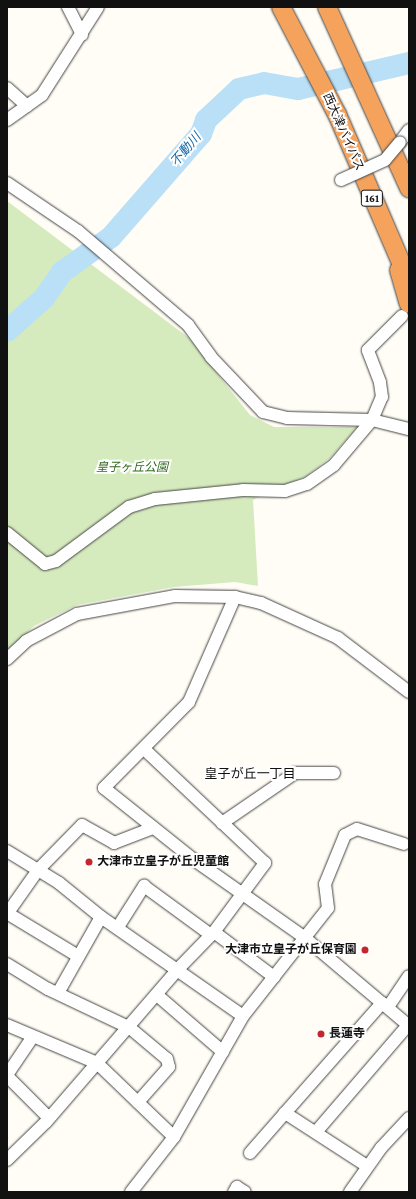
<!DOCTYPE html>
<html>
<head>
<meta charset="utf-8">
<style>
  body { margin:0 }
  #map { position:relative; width:416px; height:1199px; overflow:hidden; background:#fffdf5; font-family:"Crimson Pro","Noto Sans JP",serif }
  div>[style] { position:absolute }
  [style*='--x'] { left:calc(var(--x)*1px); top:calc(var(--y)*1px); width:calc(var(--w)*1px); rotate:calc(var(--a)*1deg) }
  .green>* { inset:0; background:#d5ebbd }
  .river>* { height:22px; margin:-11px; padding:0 11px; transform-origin:11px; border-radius:11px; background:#b9e0f7 }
  .roads { filter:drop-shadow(0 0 1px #444) drop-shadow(0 0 1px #444) }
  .minor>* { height:12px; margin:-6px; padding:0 6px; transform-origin:6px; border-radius:6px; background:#fff }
  .highway>* { height:18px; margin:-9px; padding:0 9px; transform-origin:9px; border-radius:9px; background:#f5a25d }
  .bridges { filter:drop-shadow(0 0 1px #444) drop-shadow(0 0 1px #444) }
  .minor-bridge>* { height:12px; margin:-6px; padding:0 6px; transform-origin:6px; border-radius:6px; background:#fff }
  .dots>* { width:11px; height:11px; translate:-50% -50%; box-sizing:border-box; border:2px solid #fff; border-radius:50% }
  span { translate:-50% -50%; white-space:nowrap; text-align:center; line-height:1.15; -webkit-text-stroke:4px #fff; paint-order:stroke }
  .shield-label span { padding:1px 3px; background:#fff; border:1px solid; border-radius:3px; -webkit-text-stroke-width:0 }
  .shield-label { font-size:11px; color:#111; font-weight:700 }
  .street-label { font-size:12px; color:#111 }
  .park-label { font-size:12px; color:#2f6b1f; font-style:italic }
  .poi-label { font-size:12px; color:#111; font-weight:700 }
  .left { translate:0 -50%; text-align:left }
  .right { translate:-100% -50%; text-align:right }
  .water-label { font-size:13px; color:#1768a6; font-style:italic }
  .neighbourhood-label { font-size:13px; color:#111 }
  .frame { position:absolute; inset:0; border:8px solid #111; pointer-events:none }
</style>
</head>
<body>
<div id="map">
  <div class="green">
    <i style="clip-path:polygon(7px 201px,189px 338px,250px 415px,274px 427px,357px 427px,330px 458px,306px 476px,253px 500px,258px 586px,235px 582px,174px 587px,77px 605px,34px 626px,7px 652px)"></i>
  </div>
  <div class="river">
    <i style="--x:7;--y:331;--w:50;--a:-41.7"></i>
    <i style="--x:44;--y:298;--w:32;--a:-55"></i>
    <i style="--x:62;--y:272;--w:60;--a:-35.5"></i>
    <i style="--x:111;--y:237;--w:137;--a:-48.9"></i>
    <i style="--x:201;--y:134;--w:15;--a:-70"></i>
    <i style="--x:206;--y:120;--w:45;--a:-43.2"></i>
    <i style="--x:239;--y:89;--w:26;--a:-13"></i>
    <i style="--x:264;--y:83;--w:35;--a:10"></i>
    <i style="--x:298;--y:89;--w:114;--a:-13.2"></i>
  </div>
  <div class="roads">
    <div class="minor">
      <i style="--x:68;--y:7;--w:31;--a:63"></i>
      <i style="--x:7;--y:88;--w:27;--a:42"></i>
      <i style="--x:7;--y:120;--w:43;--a:-35.5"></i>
      <i style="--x:42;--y:95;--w:104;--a:-57.5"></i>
      <i style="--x:400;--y:142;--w:15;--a:-53"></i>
      <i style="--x:7;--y:183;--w:86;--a:34.1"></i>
      <i style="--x:78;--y:231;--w:145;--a:40.5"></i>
      <i style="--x:188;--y:325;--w:39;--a:54"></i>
      <i style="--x:211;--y:357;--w:76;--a:46.6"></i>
      <i style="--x:263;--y:412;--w:25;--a:14"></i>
      <i style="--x:287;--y:418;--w:85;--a:1.3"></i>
      <i style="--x:372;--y:420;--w:38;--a:14"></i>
      <i style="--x:7;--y:533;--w:49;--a:39.2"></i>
      <i style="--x:45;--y:564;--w:11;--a:-15"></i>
      <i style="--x:56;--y:561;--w:91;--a:-36.5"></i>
      <i style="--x:129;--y:507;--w:27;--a:-17"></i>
      <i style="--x:155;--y:499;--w:88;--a:-5.8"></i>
      <i style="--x:243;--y:490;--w:42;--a:1.4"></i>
      <i style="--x:285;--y:491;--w:23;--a:-18"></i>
      <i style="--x:307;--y:484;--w:33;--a:-35"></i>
      <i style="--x:334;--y:465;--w:59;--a:-49.8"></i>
      <i style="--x:372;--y:420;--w:25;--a:-67"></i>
      <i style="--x:382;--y:397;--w:15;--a:-98"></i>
      <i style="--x:380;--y:382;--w:34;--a:-111"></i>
      <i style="--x:368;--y:350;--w:48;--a:-45"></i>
      <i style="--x:235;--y:597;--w:115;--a:113.7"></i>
      <i style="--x:189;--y:702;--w:121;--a:134.7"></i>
      <i style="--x:104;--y:788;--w:114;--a:38.6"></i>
      <i style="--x:193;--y:859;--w:137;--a:35.2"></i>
      <i style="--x:305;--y:938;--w:136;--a:40.2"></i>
      <i style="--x:7;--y:659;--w:26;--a:-43"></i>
      <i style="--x:26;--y:641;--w:58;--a:-27.9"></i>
      <i style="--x:77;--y:614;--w:100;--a:-10.4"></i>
      <i style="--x:175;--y:596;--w:60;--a:1"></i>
      <i style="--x:235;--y:597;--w:27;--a:13"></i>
      <i style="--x:261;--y:603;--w:85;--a:24.4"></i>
      <i style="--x:338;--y:638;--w:89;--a:37.3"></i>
      <i style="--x:222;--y:823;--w:88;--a:-34.4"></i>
      <i style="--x:295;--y:773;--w:39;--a:0"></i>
      <i style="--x:7;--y:851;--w:61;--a:31.6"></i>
      <i style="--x:59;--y:883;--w:54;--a:39"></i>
      <i style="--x:101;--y:917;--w:173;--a:34.9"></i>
      <i style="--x:7;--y:913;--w:83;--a:31.2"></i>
      <i style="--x:7;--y:914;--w:54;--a:-54.8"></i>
      <i style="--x:38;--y:870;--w:63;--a:-45.6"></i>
      <i style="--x:82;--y:825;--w:37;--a:29"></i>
      <i style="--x:114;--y:843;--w:42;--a:-21"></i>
      <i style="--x:118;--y:927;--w:49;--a:-57.6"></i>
      <i style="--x:144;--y:886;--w:83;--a:36.2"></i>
      <i style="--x:214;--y:932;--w:75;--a:36.9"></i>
      <i style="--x:7;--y:964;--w:48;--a:31.4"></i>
      <i style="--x:48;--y:989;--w:91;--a:25.4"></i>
      <i style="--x:130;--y:1028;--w:48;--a:40"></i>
      <i style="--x:167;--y:1059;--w:8;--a:76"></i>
      <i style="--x:169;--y:1067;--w:47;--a:131.5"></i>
      <i style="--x:58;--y:993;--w:87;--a:-60.5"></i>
      <i style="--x:157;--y:995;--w:87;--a:40.8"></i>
      <i style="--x:388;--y:1007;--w:37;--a:-56"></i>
      <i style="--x:7;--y:1025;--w:98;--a:22.9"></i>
      <i style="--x:97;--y:1063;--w:107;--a:43.9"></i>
      <i style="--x:7;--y:1075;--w:45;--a:-56"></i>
      <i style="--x:7;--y:1076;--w:59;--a:45"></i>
      <i style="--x:316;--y:1132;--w:141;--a:-49.3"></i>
      <i style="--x:250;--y:1153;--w:53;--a:-48.8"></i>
      <i style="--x:7;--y:1160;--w:54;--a:-44.3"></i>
      <i style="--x:46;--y:1122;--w:202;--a:-49.2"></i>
      <i style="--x:178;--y:969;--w:52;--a:-45.8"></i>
      <i style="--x:214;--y:932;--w:86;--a:-53.5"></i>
      <i style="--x:265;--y:863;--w:166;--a:-136.7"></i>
      <i style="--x:367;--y:1166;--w:98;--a:-147.1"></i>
      <i style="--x:285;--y:1113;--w:147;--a:-48.6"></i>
      <i style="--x:131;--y:1192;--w:70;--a:-52"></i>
      <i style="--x:174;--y:1137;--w:139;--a:-60.3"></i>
      <i style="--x:243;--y:1016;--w:137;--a:-51.8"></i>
      <i style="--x:328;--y:908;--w:24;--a:-97"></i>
      <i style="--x:325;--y:884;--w:53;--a:-67.8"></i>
      <i style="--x:345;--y:835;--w:13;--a:-27"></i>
      <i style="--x:357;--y:829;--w:49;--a:17.7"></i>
      <i style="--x:234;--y:1192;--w:6;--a:-59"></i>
      <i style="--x:237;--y:1187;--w:9;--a:32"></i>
      <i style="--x:350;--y:1192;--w:54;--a:-54.8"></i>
      <i style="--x:381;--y:1148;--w:41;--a:-47"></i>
    </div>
    <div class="highway">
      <i style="--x:281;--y:7;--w:121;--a:62.4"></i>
      <i style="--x:337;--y:114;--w:182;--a:66.7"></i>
      <i style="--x:327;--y:7;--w:199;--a:65.6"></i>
      <i style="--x:399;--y:270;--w:35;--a:74"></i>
    </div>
  </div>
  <div class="bridges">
    <div class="minor-bridge">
      <i style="--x:341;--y:180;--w:48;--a:-24.4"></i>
      <i style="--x:385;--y:160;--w:23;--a:-50"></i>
    </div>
  </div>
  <div class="dots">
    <i style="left:89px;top:862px;background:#c4262e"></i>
    <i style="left:365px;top:950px;background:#c4262e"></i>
    <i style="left:321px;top:1034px;background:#c4262e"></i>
  </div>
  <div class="shield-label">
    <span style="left:372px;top:198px">161</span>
  </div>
  <div class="street-label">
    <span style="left:343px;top:132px;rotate:66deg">西大津バイパス</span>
  </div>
  <div class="park-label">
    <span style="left:132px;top:468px">皇子ヶ丘公園</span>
  </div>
  <div class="poi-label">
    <span class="left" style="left:97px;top:862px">大津市立皇子が丘児童館</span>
    <span class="right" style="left:357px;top:950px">大津市立皇子が丘保育園</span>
    <span class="left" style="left:329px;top:1034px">長蓮寺</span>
  </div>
  <div class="water-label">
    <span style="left:186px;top:150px;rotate:-50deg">不動川</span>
  </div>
  <div class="neighbourhood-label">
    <span style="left:250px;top:774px">皇子が丘一丁目</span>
  </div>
  <div class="frame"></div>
</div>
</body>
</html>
